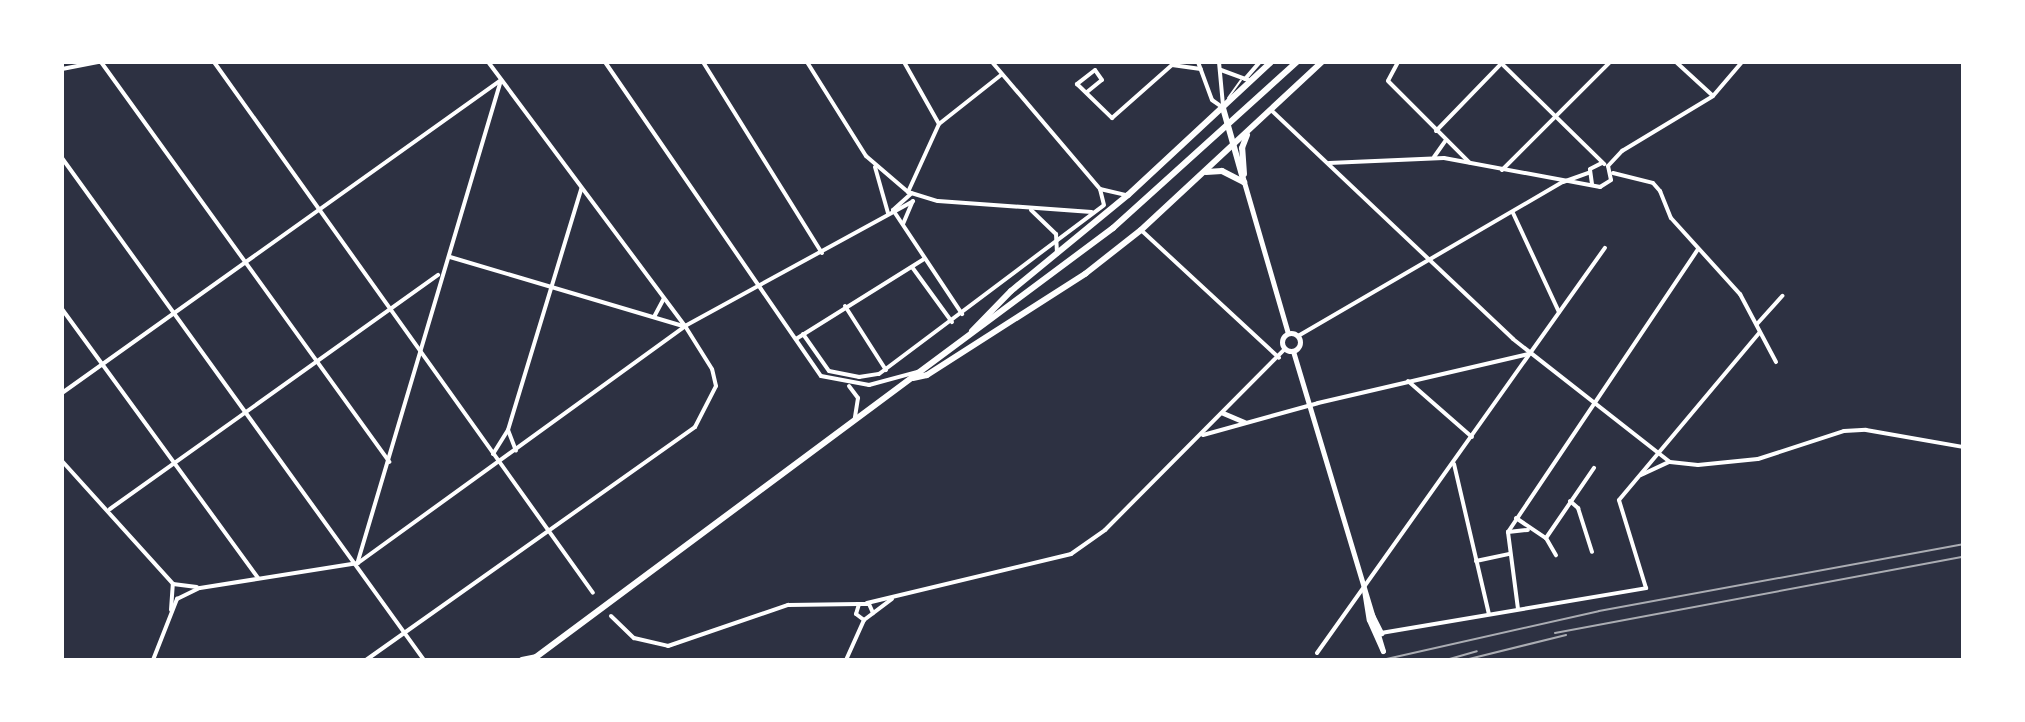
<!DOCTYPE html>
<html>
<head>
<meta charset="utf-8">
<style>
  body { margin:0 }
  #map { position:relative; width:2025px; height:722px; overflow:hidden; background:#2d3142; font-family:"Alegreya Sans",sans-serif }
  div>[style] { position:absolute }
  [style*='--x'] { left:calc(var(--x)*1px); top:calc(var(--y)*1px); width:calc(var(--w)*1px); rotate:calc(var(--a)*1deg) }
  .service>* { height:2px; margin:-1px; padding:0 1px; transform-origin:1px; border-radius:1px; background:#fff }
  .minor>* { height:4px; margin:-2px; padding:0 2px; transform-origin:2px; border-radius:2px; background:#fff }
  .tertiary>* { height:5px; margin:-2.5px; padding:0 2.5px; transform-origin:2.5px; border-radius:2.5px; background:#fff }
  .tertiary>.ring { margin:-2.5px; padding:0; box-sizing:content-box; background:none; border:5px solid #fff; border-radius:50% }
  .primary>* { height:6px; margin:-3px; padding:0 3px; transform-origin:3px; border-radius:3px; background:#fff }
  .rail>* { height:2px; margin:-1px; padding:0 1px; transform-origin:1px; border-radius:1px; background:#abadb3 }
  span { translate:-50% -50%; white-space:nowrap; text-align:center; line-height:1.15; -webkit-text-stroke:6px #fff; paint-order:stroke }
  .frame { position:absolute; inset:0; border:64px solid #fff; pointer-events:none }
</style>
</head>
<body>
<div id="map">
  <div class="service">
    <i style="--x:1228;--y:98;--w:22;--a:-54"></i>
  </div>
  <div class="minor">
    <i style="--x:101;--y:62;--w:493;--a:54.2"></i>
    <i style="--x:214;--y:62;--w:652;--a:54.48"></i>
    <i style="--x:605;--y:62;--w:381;--a:55.5"></i>
    <i style="--x:821;--y:376;--w:49;--a:10.6"></i>
    <i style="--x:869;--y:385;--w:54;--a:-15.1"></i>
    <i style="--x:703;--y:62;--w:225;--a:58.1"></i>
    <i style="--x:807;--y:62;--w:111;--a:57.9"></i>
    <i style="--x:866;--y:156;--w:55;--a:40.6"></i>
    <i style="--x:908;--y:192;--w:31;--a:17"></i>
    <i style="--x:938;--y:201;--w:154;--a:4.1"></i>
    <i style="--x:904;--y:62;--w:71;--a:60.6"></i>
    <i style="--x:992;--y:62;--w:167;--a:49.6"></i>
    <i style="--x:1100;--y:189;--w:16;--a:76"></i>
    <i style="--x:1198;--y:62;--w:40;--a:69.8"></i>
    <i style="--x:1212;--y:100;--w:12;--a:35"></i>
    <i style="--x:1219;--y:62;--w:43;--a:84.7"></i>
    <i style="--x:1398;--y:62;--w:21;--a:118"></i>
    <i style="--x:1388;--y:81;--w:115;--a:45"></i>
    <i style="--x:1500;--y:62;--w:146;--a:44.4"></i>
    <i style="--x:1676;--y:62;--w:50;--a:42.6"></i>
    <i style="--x:62;--y:69;--w:38;--a:-11"></i>
    <i style="--x:1221;--y:70;--w:30;--a:20"></i>
    <i style="--x:1245;--y:79;--w:23;--a:-49"></i>
    <i style="--x:1087;--y:92;--w:19;--a:-39"></i>
    <i style="--x:1102;--y:80;--w:12;--a:-125"></i>
    <i style="--x:1095;--y:70;--w:23;--a:142"></i>
    <i style="--x:1077;--y:84;--w:49;--a:44.2"></i>
    <i style="--x:1112;--y:118;--w:80;--a:-41.5"></i>
    <i style="--x:1172;--y:65;--w:29;--a:8"></i>
    <i style="--x:1271;--y:110;--w:333;--a:43.4"></i>
    <i style="--x:1513;--y:339;--w:199;--a:38.1"></i>
    <i style="--x:1670;--y:462;--w:28;--a:6"></i>
    <i style="--x:1698;--y:465;--w:60;--a:-5.7"></i>
    <i style="--x:1758;--y:459;--w:90;--a:-18"></i>
    <i style="--x:1844;--y:431;--w:22;--a:-3"></i>
    <i style="--x:1866;--y:430;--w:98;--a:9.9"></i>
    <i style="--x:1436;--y:131;--w:93;--a:-45.9"></i>
    <i style="--x:1434;--y:157;--w:21;--a:-55"></i>
    <i style="--x:62;--y:158;--w:619;--a:54.2"></i>
    <i style="--x:1329;--y:163;--w:115;--a:-2.5"></i>
    <i style="--x:1444;--y:158;--w:159;--a:10.5"></i>
    <i style="--x:1600;--y:187;--w:13;--a:-32"></i>
    <i style="--x:1611;--y:180;--w:14;--a:-102"></i>
    <i style="--x:1608;--y:166;--w:21;--a:-47"></i>
    <i style="--x:1622;--y:151;--w:106;--a:-31.1"></i>
    <i style="--x:1713;--y:96;--w:45;--a:-49.5"></i>
    <i style="--x:875;--y:167;--w:48;--a:74.2"></i>
    <i style="--x:1502;--y:170;--w:153;--a:-45"></i>
    <i style="--x:1613;--y:173;--w:41;--a:14"></i>
    <i style="--x:1653;--y:183;--w:11;--a:49"></i>
    <i style="--x:1660;--y:191;--w:29;--a:68"></i>
    <i style="--x:1671;--y:218;--w:103;--a:47.8"></i>
    <i style="--x:1740;--y:294;--w:77;--a:62.1"></i>
    <i style="--x:1592;--y:184;--w:15;--a:-98"></i>
    <i style="--x:1590;--y:169;--w:13;--a:-27"></i>
    <i style="--x:1100;--y:189;--w:26;--a:13"></i>
    <i style="--x:908;--y:192;--w:75;--a:-65.5"></i>
    <i style="--x:939;--y:124;--w:79;--a:-38.3"></i>
    <i style="--x:893;--y:210;--w:125;--a:56.4"></i>
    <i style="--x:893;--y:210;--w:25;--a:-42"></i>
    <i style="--x:1031;--y:210;--w:35;--a:44"></i>
    <i style="--x:1056;--y:234;--w:20;--a:87"></i>
    <i style="--x:1513;--y:213;--w:109;--a:65.1"></i>
    <i style="--x:903;--y:224;--w:25;--a:-67"></i>
    <i style="--x:1141;--y:230;--w:188;--a:42.8"></i>
    <i style="--x:450;--y:257;--w:243;--a:16.5"></i>
    <i style="--x:912;--y:267;--w:68;--a:54"></i>
    <i style="--x:845;--y:306;--w:76;--a:57.4"></i>
    <i style="--x:62;--y:309;--w:333;--a:53.9"></i>
    <i style="--x:654;--y:317;--w:21;--a:-62"></i>
    <i style="--x:1757;--y:324;--w:38;--a:-48"></i>
    <i style="--x:803;--y:334;--w:45;--a:54.9"></i>
    <i style="--x:829;--y:371;--w:31;--a:11"></i>
    <i style="--x:859;--y:377;--w:20;--a:-9"></i>
    <i style="--x:879;--y:374;--w:281;--a:-36.9"></i>
    <i style="--x:1298;--y:336;--w:306;--a:-30.2"></i>
    <i style="--x:1563;--y:182;--w:27;--a:-20"></i>
    <i style="--x:796;--y:339;--w:151;--a:-32"></i>
    <i style="--x:1408;--y:381;--w:85;--a:41.2"></i>
    <i style="--x:849;--y:386;--w:15;--a:53"></i>
    <i style="--x:858;--y:398;--w:20;--a:99"></i>
    <i style="--x:62;--y:393;--w:539;--a:-35.49"></i>
    <i style="--x:508;--y:430;--w:22;--a:69"></i>
    <i style="--x:1203;--y:435;--w:119;--a:-15.5"></i>
    <i style="--x:1318;--y:403;--w:216;--a:-13.1"></i>
    <i style="--x:493;--y:454;--w:28;--a:-58"></i>
    <i style="--x:508;--y:430;--w:252;--a:-73.1"></i>
    <i style="--x:62;--y:461;--w:166;--a:47.9"></i>
    <i style="--x:1454;--y:464;--w:154;--a:76.9"></i>
    <i style="--x:1641;--y:475;--w:31;--a:-25"></i>
    <i style="--x:1570;--y:501;--w:11;--a:41"></i>
    <i style="--x:1578;--y:508;--w:46;--a:72.3"></i>
    <i style="--x:110;--y:509;--w:403;--a:-35.5"></i>
    <i style="--x:1516;--y:518;--w:36;--a:34"></i>
    <i style="--x:1546;--y:538;--w:20;--a:60"></i>
    <i style="--x:1508;--y:532;--w:20;--a:-6"></i>
    <i style="--x:1546;--y:538;--w:85;--a:-55.6"></i>
    <i style="--x:358;--y:561;--w:502;--a:-73.44"></i>
    <i style="--x:1476;--y:561;--w:33;--a:-12"></i>
    <i style="--x:867;--y:603;--w:210;--a:-13.5"></i>
    <i style="--x:1071;--y:554;--w:42;--a:-35.2"></i>
    <i style="--x:1105;--y:530;--w:255;--a:-45.2"></i>
    <i style="--x:1518;--y:609;--w:78;--a:-97.4"></i>
    <i style="--x:1508;--y:532;--w:341;--a:-56.1"></i>
    <i style="--x:171;--y:610;--w:26;--a:-86"></i>
    <i style="--x:173;--y:584;--w:24;--a:7"></i>
    <i style="--x:611;--y:616;--w:32;--a:44"></i>
    <i style="--x:634;--y:638;--w:35;--a:13"></i>
    <i style="--x:668;--y:646;--w:127;--a:-18.9"></i>
    <i style="--x:788;--y:605;--w:71;--a:-0.8"></i>
    <i style="--x:864;--y:620;--w:10;--a:-143"></i>
    <i style="--x:856;--y:614;--w:10;--a:-73"></i>
    <i style="--x:859;--y:604;--w:10;--a:0"></i>
    <i style="--x:869;--y:604;--w:10;--a:66"></i>
    <i style="--x:1381;--y:633;--w:269;--a:-9.6"></i>
    <i style="--x:1646;--y:588;--w:92;--a:-107.1"></i>
    <i style="--x:1619;--y:500;--w:218;--a:-50"></i>
    <i style="--x:1317;--y:653;--w:497;--a:-54.6"></i>
    <i style="--x:153;--y:660;--w:66;--a:-68.5"></i>
    <i style="--x:177;--y:599;--w:25;--a:-26"></i>
    <i style="--x:200;--y:588;--w:160;--a:-9"></i>
    <i style="--x:358;--y:563;--w:404;--a:-35.9"></i>
    <i style="--x:685;--y:326;--w:260;--a:-28.7"></i>
    <i style="--x:366;--y:660;--w:403;--a:-35.3"></i>
    <i style="--x:695;--y:427;--w:46;--a:-62.9"></i>
    <i style="--x:716;--y:386;--w:17;--a:-103"></i>
    <i style="--x:712;--y:369;--w:51;--a:-122.1"></i>
    <i style="--x:685;--y:326;--w:329;--a:-126.7"></i>
    <i style="--x:846;--y:660;--w:44;--a:-65.8"></i>
    <i style="--x:864;--y:620;--w:35;--a:-37"></i>
  </div>
  <div class="tertiary">
    <i style="--x:1244;--y:182;--w:157;--a:73.8"></i>
    <i class="ring" style="left:1282px;top:333px;width:13px;height:13px"></i>
    <i style="--x:1293;--y:351;--w:313;--a:73.3"></i>
    <i style="--x:1223;--y:413;--w:23;--a:23"></i>
    <i style="--x:1364;--y:590;--w:30;--a:81"></i>
    <i style="--x:1369;--y:620;--w:34;--a:66"></i>
    <i style="--x:1370;--y:611;--w:25;--a:63"></i>
  </div>
  <div class="primary">
    <i style="--x:1223;--y:108;--w:77;--a:74.2"></i>
    <i style="--x:1206;--y:172;--w:16;--a:-4"></i>
    <i style="--x:1222;--y:171;--w:25;--a:27"></i>
    <i style="--x:1244;--y:174;--w:26;--a:-94"></i>
    <i style="--x:1242;--y:148;--w:14;--a:-69"></i>
    <i style="--x:972;--y:331;--w:56;--a:-45.7"></i>
    <i style="--x:1011;--y:291;--w:151;--a:-39.4"></i>
    <i style="--x:1128;--y:195;--w:195;--a:-42.9"></i>
    <i style="--x:913;--y:378;--w:14;--a:-12"></i>
    <i style="--x:927;--y:375;--w:188;--a:-32.6"></i>
    <i style="--x:1085;--y:274;--w:71;--a:-38.2"></i>
    <i style="--x:1141;--y:230;--w:247;--a:-42.9"></i>
    <i style="--x:522;--y:660;--w:14;--a:-12"></i>
    <i style="--x:532;--y:660;--w:724;--a:-36.63"></i>
    <i style="--x:1113;--y:228;--w:248;--a:-42.1"></i>
  </div>
  <div class="rail">
    <i style="--x:1555;--y:633;--w:415;--a:-10.6"></i>
    <i style="--x:1469;--y:659;--w:100;--a:-13.9"></i>
    <i style="--x:1382;--y:660;--w:222;--a:-12.7"></i>
    <i style="--x:1599;--y:611;--w:370;--a:-10.4"></i>
    <i style="--x:1446;--y:660;--w:32;--a:-16"></i>
  </div>
  <div class="frame"></div>
</div>
</body>
</html>
